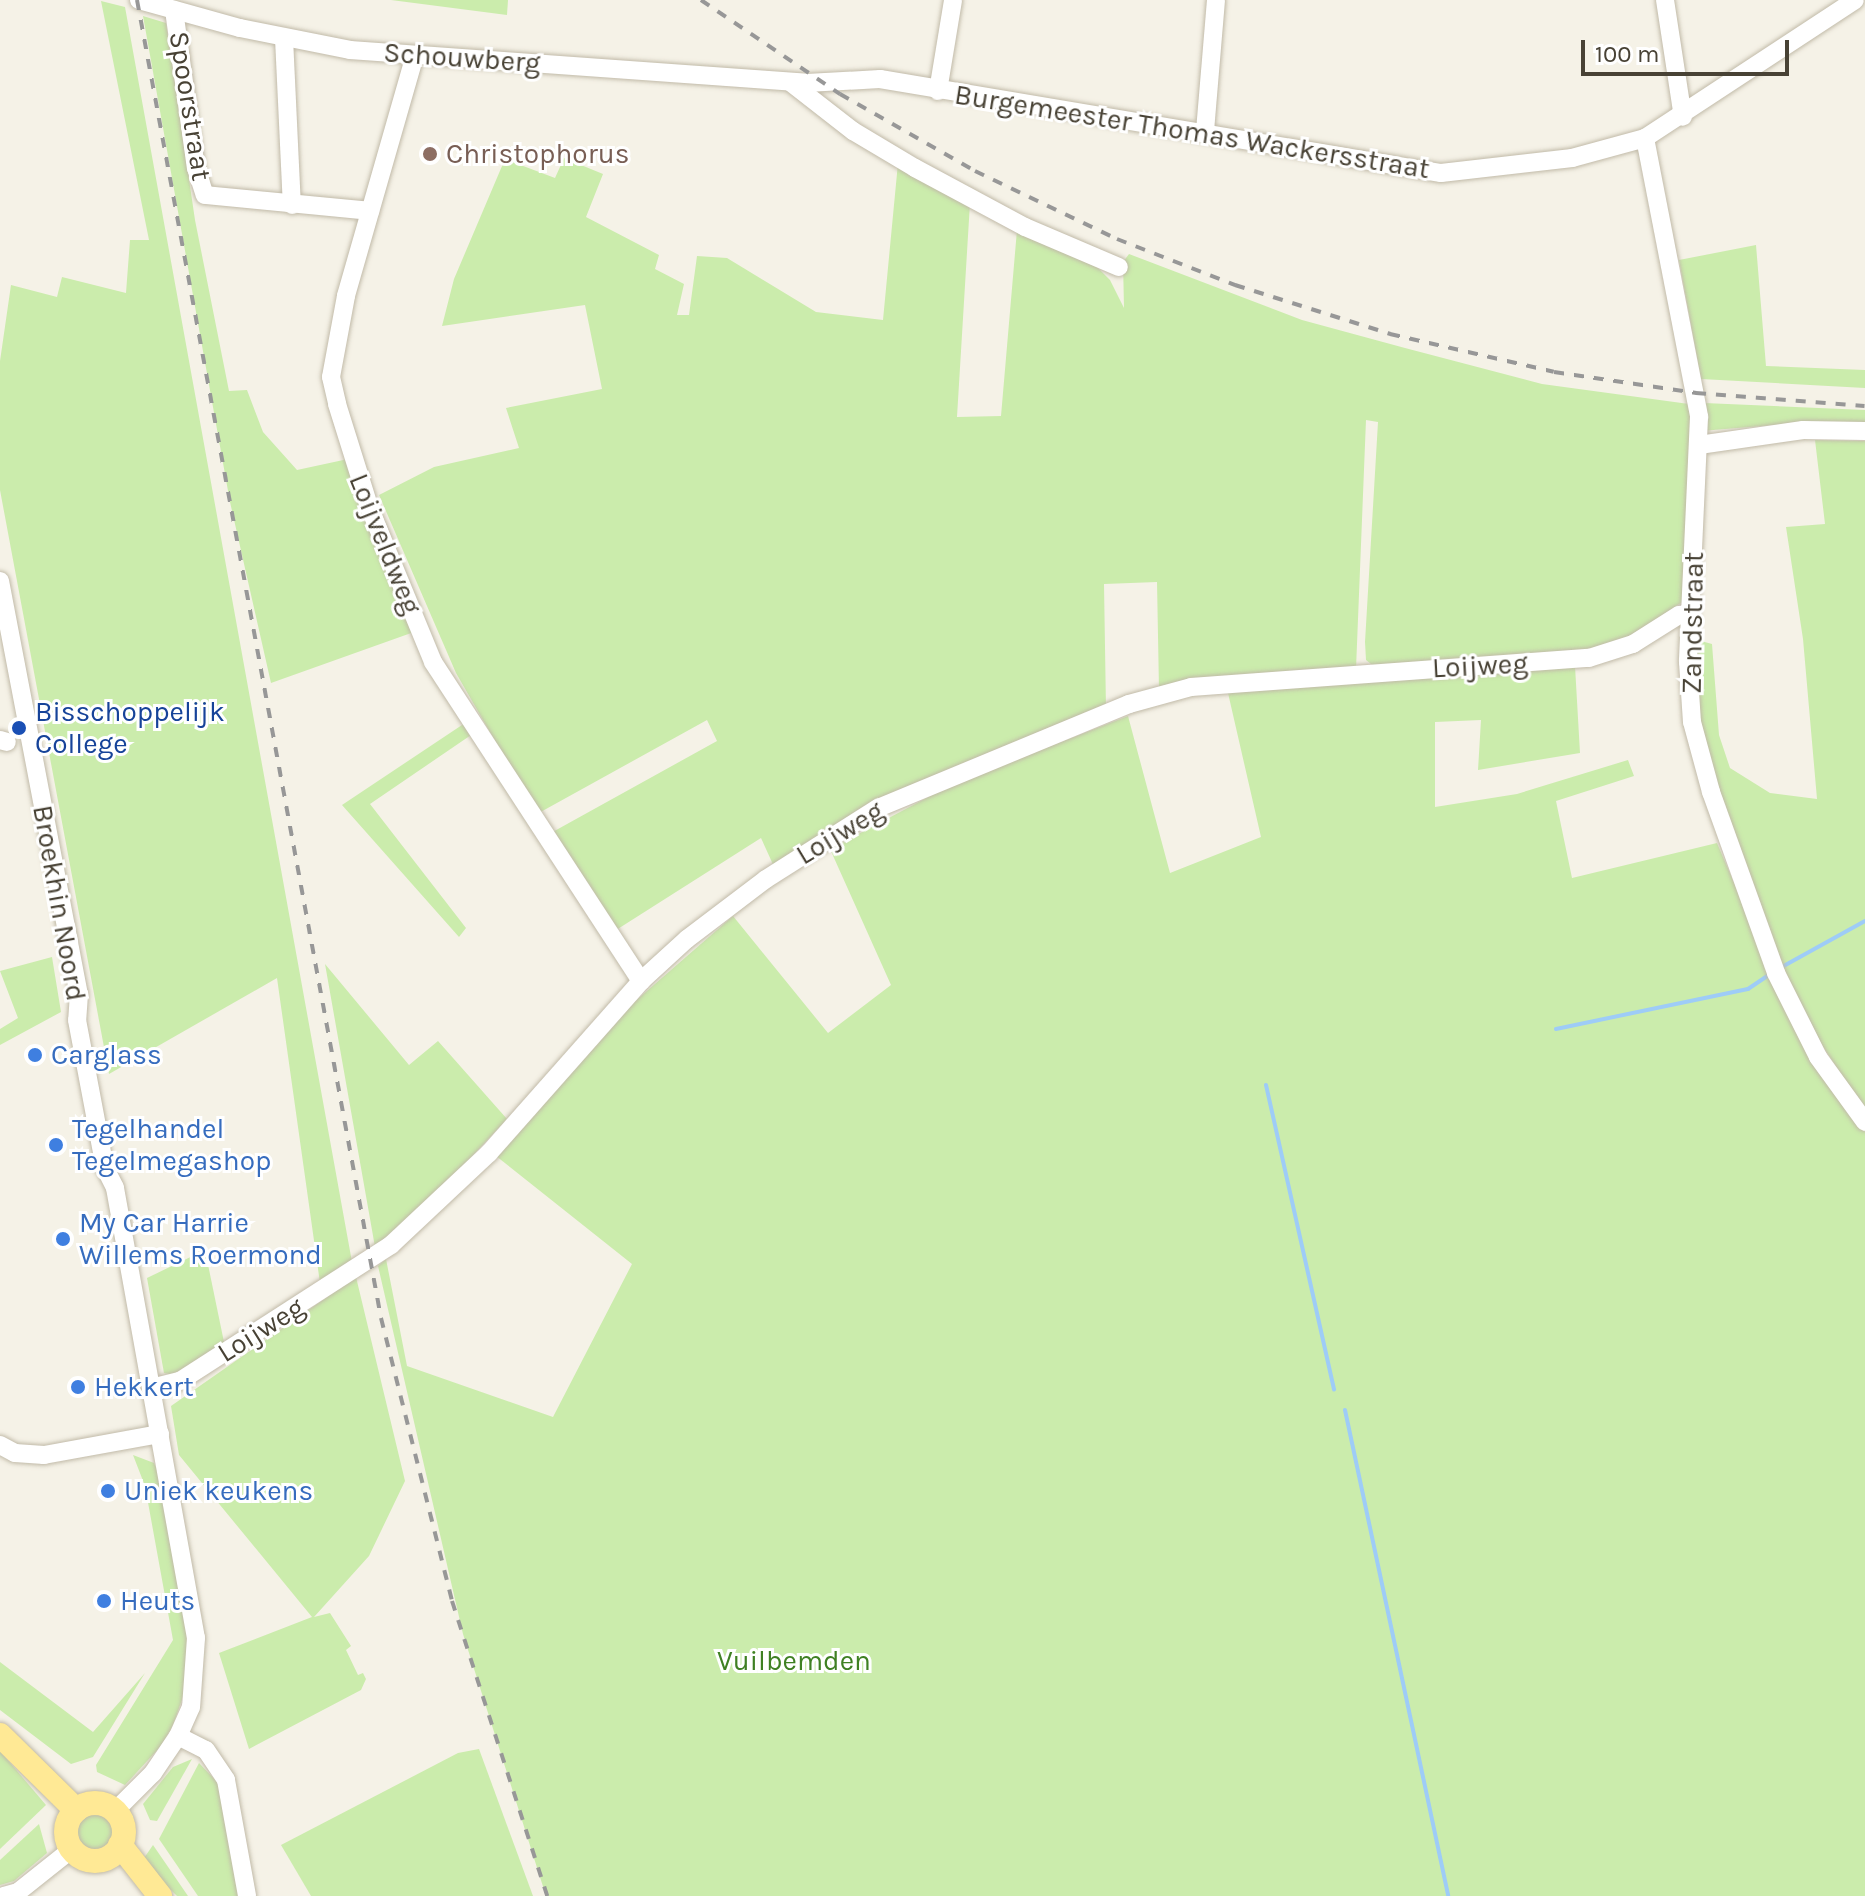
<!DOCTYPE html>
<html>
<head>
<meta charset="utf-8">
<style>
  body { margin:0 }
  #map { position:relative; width:1865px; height:1896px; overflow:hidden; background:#f5f2e7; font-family:Karla,sans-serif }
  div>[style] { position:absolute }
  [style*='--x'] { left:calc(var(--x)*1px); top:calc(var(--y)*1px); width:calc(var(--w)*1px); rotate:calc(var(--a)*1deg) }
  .green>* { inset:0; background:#cbecac }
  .round { border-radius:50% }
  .stream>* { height:4px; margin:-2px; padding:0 2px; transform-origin:2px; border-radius:2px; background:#9eccf7 }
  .roads { filter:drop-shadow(0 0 2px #c1baa8) drop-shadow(0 0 2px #c1baa8) }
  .minor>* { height:18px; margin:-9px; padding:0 9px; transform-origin:9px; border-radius:9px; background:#fff }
  .major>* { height:24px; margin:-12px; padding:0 12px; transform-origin:12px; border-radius:12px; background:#ffe995 }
  .major>.ring { margin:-12px; padding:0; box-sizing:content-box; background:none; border:24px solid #ffe995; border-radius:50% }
  .rail>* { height:4px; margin-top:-2px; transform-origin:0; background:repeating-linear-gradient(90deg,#979797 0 10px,transparent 0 20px) }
  .dots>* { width:22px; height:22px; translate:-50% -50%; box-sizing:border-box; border:4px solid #fff; border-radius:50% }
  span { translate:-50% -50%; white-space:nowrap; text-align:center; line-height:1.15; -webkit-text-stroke:6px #fff; paint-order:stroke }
  .street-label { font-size:28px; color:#484235 }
  .education-label { font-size:28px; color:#785e54 }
  .left { translate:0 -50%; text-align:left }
  .transit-label { font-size:28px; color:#164399 }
  .shop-label { font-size:28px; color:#366cbe }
  .park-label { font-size:28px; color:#3f8023 }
  .scale { position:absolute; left:1581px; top:40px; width:208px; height:36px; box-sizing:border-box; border:4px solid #484235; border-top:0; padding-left:10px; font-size:24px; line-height:28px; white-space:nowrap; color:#484235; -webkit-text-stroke:6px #fff; paint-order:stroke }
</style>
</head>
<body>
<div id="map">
  <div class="green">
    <i style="clip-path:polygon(391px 0,508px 0,507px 15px)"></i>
    <i style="clip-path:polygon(101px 1px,125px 7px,352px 1262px,320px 1283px,277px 978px,109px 1074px,0 490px,0 361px,11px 285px,57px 297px,62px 277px,126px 293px,130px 240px,149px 240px)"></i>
    <i style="clip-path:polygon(143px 16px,166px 23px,195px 220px,229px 391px,247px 390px,263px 432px,297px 470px,348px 459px,414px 632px,271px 683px,230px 502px)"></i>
    <i style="clip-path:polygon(564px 158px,603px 174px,586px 217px,659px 255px,655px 269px,684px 284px,677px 315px,689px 315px,697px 256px,727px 258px,816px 312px,883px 320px,898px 163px,970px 203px,957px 417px,1001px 416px,1017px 230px,1092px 262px,1110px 280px,1124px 308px,1123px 262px,1129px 254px,1302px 320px,1405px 348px,1542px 384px,1689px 404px,1695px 441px,1685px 600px,1626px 640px,1589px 651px,1376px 668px,1366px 660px,1365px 642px,1378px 422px,1366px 420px,1356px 669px,1159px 690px,1157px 582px,1104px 584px,1106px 709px,920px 784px,776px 871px,761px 838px,613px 932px,549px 834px,717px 741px,707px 720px,537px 814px,456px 673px,379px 495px,434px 467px,519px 448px,506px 408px,602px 389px,585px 305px,442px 326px,454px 279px,505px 159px,555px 178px)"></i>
    <i style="clip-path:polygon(1756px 245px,1766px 366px,1865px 370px,1865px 388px,1701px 379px,1679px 260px)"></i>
    <i style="clip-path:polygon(1704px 403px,1865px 410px,1865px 427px,1774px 425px,1701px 431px)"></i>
    <i style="clip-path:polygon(1815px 440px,1865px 441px,1865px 1111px,1811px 1028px,1785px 974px,1713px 774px,1699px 713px,1696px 646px,1701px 641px,1712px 644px,1719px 735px,1730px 768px,1770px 793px,1817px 799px,1803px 639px,1786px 527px,1825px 524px)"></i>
    <i style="clip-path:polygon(1575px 666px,1580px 753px,1478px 770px,1481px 720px,1435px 722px,1435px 807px,1517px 794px,1628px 760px,1634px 776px,1556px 801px,1572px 878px,1717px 843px,1805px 1049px,1865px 1132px,1865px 1896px,546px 1896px,463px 1634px,378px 1266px,386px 1259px,407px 1366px,553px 1417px,632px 1264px,496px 1156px,632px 1004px,733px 916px,828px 1033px,891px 985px,830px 849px,953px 784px,1128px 716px,1170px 873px,1261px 837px,1228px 693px)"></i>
    <i style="clip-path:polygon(468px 721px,474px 733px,370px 804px,466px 928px,459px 937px,342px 805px)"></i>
    <i style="clip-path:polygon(52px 957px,61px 1012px,0 1045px,0 1029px,18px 1018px,0 971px)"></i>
    <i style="clip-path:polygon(325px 964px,409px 1065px,438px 1041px,507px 1119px,444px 1186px,375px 1247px)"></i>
    <i style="clip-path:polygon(205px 1250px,225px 1347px,180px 1376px,164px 1373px,147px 1278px)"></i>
    <i style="clip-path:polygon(356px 1277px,405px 1481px,369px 1556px,314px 1617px,330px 1613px,351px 1646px,346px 1650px,358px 1675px,363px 1673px,366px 1679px,361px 1690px,249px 1749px,219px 1653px,312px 1617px,179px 1455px,171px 1406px)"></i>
    <i style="clip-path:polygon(133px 1455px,154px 1463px,159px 1475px,185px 1613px,188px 1656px,185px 1691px,173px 1725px,161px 1746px,125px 1785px,97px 1772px,96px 1765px,173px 1640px,145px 1486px)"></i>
    <i style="clip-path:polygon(0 1662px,93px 1732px,145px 1673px,93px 1757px,71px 1764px,0 1710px)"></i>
    <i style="clip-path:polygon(479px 1749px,533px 1896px,311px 1896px,281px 1845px,458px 1753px)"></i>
    <i style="clip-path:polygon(0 1751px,46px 1805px,0 1849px)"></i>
    <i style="clip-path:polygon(192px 1759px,157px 1821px,150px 1820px,143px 1804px,173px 1767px)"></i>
    <i style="clip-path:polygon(199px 1763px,219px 1784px,243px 1896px,198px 1896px,159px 1839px)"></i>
    <i class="round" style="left:78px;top:1814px;width:36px;height:36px"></i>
    <i style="clip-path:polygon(39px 1824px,47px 1853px,14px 1881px,0 1885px,0 1860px)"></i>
    <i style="clip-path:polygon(153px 1845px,188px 1896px,177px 1896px,142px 1861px)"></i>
  </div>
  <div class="stream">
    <i style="--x:1780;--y:968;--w:97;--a:-28.9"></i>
    <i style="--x:1556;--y:1029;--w:196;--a:-11.8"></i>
    <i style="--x:1748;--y:989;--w:25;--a:-34"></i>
    <i style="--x:1266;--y:1085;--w:312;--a:77.4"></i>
    <i style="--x:1345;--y:1410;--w:497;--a:78"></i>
  </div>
  <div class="roads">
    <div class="minor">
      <i style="--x:139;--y:0;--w:105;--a:15.5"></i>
      <i style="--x:240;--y:28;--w:112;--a:11.3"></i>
      <i style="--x:350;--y:50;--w:458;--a:4.1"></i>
      <i style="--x:807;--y:83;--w:73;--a:-3.1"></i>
      <i style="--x:880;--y:79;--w:569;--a:9.51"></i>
      <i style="--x:1441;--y:173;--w:132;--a:-6.5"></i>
      <i style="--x:1572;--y:158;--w:76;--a:-15.3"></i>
      <i style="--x:1645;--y:138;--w:251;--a:-33.3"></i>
      <i style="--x:1665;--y:0;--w:118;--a:81.3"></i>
      <i style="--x:174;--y:10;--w:160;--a:82.1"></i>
      <i style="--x:196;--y:168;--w:28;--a:72"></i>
      <i style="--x:205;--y:195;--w:166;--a:5.5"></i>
      <i style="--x:284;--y:38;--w:167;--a:87.3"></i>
      <i style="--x:415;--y:55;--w:251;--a:106"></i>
      <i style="--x:346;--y:296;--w:82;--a:100.5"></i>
      <i style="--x:331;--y:377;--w:28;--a:77"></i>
      <i style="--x:337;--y:404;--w:110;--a:72.6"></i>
      <i style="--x:370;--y:509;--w:165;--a:67.6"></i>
      <i style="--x:433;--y:662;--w:381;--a:56.9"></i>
      <i style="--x:790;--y:82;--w:80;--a:37.9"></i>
      <i style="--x:853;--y:131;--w:72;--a:30.8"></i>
      <i style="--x:915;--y:168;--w:125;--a:28.2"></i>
      <i style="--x:1025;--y:227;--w:102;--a:23.1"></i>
      <i style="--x:938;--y:91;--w:92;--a:-80.6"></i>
      <i style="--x:1205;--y:131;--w:131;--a:-85.2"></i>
      <i style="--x:1645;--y:138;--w:284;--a:79"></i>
      <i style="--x:1699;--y:417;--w:245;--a:92.6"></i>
      <i style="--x:1688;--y:662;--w:60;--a:86.2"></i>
      <i style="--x:1692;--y:722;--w:73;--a:74.8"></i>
      <i style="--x:1711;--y:792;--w:192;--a:70.2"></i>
      <i style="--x:1776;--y:973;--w:94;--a:63.4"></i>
      <i style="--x:1818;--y:1057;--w:80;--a:54.1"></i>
      <i style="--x:1699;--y:445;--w:105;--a:-8.2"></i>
      <i style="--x:1803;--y:430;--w:62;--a:0.9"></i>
      <i style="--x:0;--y:581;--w:420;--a:79.2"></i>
      <i style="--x:79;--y:994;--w:26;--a:94"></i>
      <i style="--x:77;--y:1020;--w:151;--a:79.3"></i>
      <i style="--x:105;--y:1168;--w:22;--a:63"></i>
      <i style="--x:115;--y:1188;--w:457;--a:79.8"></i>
      <i style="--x:196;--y:1638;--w:69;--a:94.1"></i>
      <i style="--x:191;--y:1707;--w:32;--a:114"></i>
      <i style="--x:178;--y:1736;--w:45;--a:124"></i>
      <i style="--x:153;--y:1773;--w:54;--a:135"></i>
      <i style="--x:0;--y:740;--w:7;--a:16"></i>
      <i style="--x:151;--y:1388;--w:30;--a:-14"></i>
      <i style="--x:180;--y:1381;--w:251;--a:-32.8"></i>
      <i style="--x:391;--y:1245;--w:134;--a:-43.2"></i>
      <i style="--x:489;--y:1153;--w:230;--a:-48.5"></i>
      <i style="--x:641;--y:981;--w:62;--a:-42.4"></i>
      <i style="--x:687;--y:939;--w:99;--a:-37.2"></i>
      <i style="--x:766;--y:879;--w:133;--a:-32.4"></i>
      <i style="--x:878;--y:808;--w:272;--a:-22.5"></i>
      <i style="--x:1129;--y:704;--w:64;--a:-15.3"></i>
      <i style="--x:1191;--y:687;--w:399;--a:-4.2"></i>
      <i style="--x:1589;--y:658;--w:46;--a:-17.7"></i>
      <i style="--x:1633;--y:644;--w:54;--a:-32.2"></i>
      <i style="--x:1679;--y:615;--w:11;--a:-5"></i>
      <i style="--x:0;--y:1445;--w:17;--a:28"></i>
      <i style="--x:15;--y:1453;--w:29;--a:4"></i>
      <i style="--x:44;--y:1455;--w:118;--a:-10.3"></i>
      <i style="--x:178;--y:1736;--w:31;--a:27"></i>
      <i style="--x:206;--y:1750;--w:36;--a:56"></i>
      <i style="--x:226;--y:1780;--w:118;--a:79.7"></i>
      <i style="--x:4;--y:1896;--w:15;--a:-16"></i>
      <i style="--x:18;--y:1892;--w:69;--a:-38.5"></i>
    </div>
    <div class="major">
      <i style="--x:0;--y:1735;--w:107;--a:44.6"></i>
      <i class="ring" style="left:66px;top:1803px;width:34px;height:34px"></i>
      <i style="--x:120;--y:1845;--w:65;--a:51.9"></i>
    </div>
  </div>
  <div class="rail">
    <i style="--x:137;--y:0;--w:1340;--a:79.51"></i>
    <i style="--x:381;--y:1318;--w:292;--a:75.9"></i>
    <i style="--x:452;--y:1601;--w:310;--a:72.1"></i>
    <i style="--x:701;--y:0;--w:168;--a:34.1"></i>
    <i style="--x:840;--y:94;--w:155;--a:29.7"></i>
    <i style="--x:975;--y:171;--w:157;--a:25.6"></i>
    <i style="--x:1117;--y:239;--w:127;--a:21.3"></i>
    <i style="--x:1235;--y:285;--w:163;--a:17.5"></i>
    <i style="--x:1390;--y:334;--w:168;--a:13"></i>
    <i style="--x:1554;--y:372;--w:144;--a:8.4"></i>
    <i style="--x:1696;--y:393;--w:169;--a:4.4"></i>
  </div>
  <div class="dots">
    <i style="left:430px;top:154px;background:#8d6e63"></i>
    <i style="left:19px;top:728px;background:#1a4fb4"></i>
    <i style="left:35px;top:1055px;background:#3f7fe0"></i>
    <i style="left:56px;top:1145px;background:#3f7fe0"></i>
    <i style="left:63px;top:1239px;background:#3f7fe0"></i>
    <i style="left:78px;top:1387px;background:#3f7fe0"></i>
    <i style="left:108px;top:1491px;background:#3f7fe0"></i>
    <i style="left:104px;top:1601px;background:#3f7fe0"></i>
  </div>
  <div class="street-label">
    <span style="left:462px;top:58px;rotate:4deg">Schouwberg</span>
    <span style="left:190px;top:106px;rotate:81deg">Spoorstraat</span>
    <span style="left:1192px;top:132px;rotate:9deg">Burgemeester Thomas Wackersstraat</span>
    <span style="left:385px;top:544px;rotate:68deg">Loijveldweg</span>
    <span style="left:1693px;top:623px;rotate:-89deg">Zandstraat</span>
    <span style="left:1480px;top:666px;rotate:-3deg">Loijweg</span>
    <span style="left:840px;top:833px;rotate:-31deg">Loijweg</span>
    <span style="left:59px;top:903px;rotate:80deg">Broekhin Noord</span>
    <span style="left:261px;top:1330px;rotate:-32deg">Loijweg</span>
  </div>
  <div class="education-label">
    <span class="left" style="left:446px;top:154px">Christophorus</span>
  </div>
  <div class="transit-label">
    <span class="left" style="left:35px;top:728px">Bisschoppelijk<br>College</span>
  </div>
  <div class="shop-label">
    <span class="left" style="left:51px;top:1055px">Carglass</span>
    <span class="left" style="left:72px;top:1145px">Tegelhandel<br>Tegelmegashop</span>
    <span class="left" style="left:79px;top:1239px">My Car Harrie<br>Willems Roermond</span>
    <span class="left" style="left:94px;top:1387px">Hekkert</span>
    <span class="left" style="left:124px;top:1491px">Uniek keukens</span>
    <span class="left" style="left:120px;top:1601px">Heuts</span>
  </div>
  <div class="park-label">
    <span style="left:794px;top:1661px">Vuilbemden</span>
  </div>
  <div class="scale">100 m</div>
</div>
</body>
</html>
